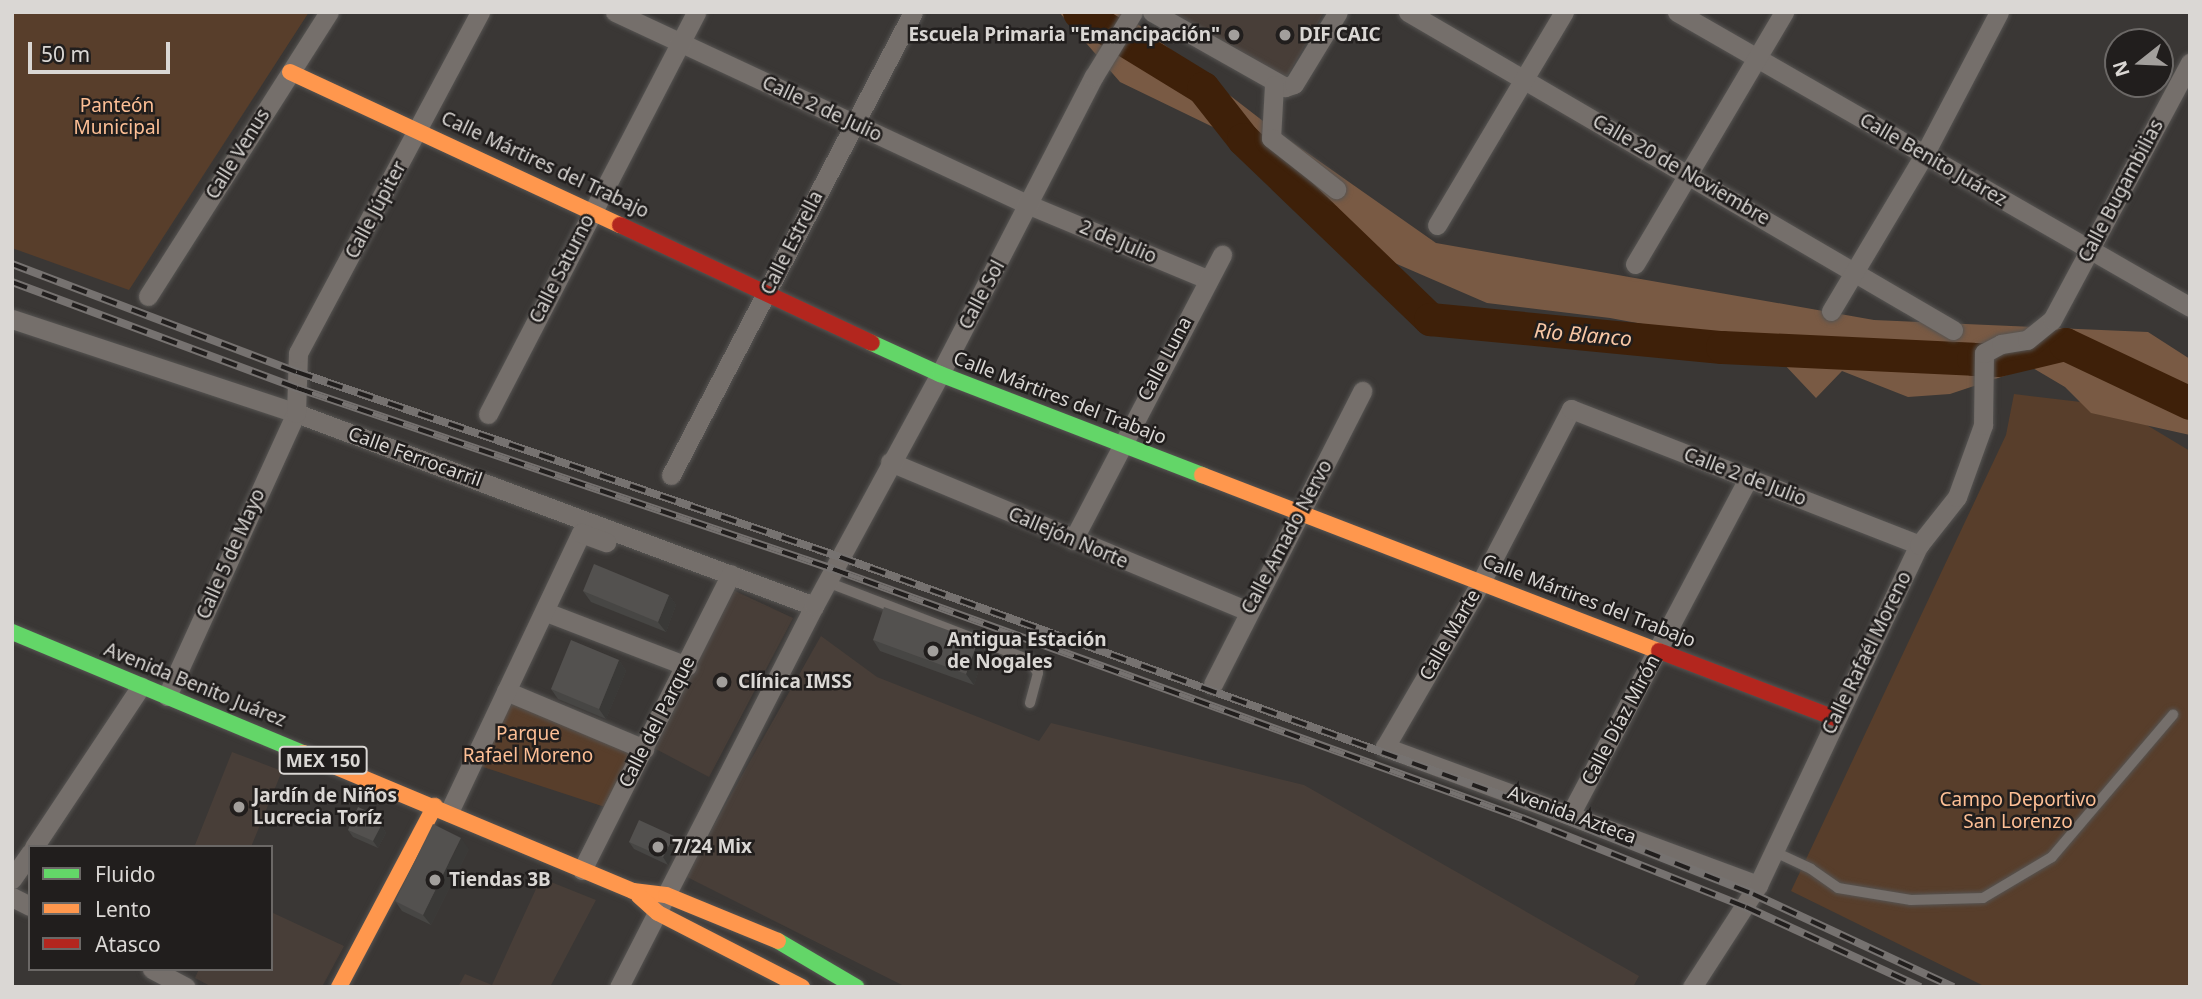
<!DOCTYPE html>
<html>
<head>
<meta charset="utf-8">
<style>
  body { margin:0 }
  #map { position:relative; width:2202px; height:999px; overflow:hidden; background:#3a3735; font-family:"Noto Sans",sans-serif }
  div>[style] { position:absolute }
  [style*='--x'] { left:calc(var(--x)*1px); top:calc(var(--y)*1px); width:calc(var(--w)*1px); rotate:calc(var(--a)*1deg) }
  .built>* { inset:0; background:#483e38 }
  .green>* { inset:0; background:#583e2b }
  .forest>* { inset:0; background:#795a44 }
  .river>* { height:33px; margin:-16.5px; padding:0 16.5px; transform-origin:16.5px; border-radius:16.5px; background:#3e2009 }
  .roads { filter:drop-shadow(0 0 2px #565452) drop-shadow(0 0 2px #565452) }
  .lane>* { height:10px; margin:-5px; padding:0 5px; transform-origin:5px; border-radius:5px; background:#756f6b }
  .street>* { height:19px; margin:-9.5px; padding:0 9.5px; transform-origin:9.5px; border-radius:9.5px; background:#756f6b }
  .fast>* { height:16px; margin:-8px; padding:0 8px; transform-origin:8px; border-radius:8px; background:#63d668 }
  .slow>* { height:16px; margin:-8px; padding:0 8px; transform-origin:8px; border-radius:8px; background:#ff974d }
  .jam>* { height:16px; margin:-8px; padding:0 8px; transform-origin:8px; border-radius:8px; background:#b3261e }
  .rail>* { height:8px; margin-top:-4px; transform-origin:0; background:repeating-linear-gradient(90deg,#211e1d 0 16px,#767270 0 32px); box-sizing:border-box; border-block:2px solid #767270 }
  .wall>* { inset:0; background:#474644 }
  .shaded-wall>* { inset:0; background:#3a3937 }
  .building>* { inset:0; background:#53514f }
  .dots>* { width:19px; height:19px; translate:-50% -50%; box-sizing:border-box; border:4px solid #211e1d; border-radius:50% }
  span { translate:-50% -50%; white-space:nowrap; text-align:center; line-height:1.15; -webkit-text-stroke:5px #211e1d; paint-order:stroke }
  .shield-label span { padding:2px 5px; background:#211e1d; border:2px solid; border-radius:5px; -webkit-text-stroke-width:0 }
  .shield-label { font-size:18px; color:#dad7d4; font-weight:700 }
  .poi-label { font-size:19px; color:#dad7d4; font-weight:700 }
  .right { translate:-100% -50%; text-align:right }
  .left { translate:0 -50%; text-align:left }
  .park-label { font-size:19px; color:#fdbf95 }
  .street-label { font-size:19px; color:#dad7d4 }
  .water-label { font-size:21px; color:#f8c7a5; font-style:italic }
  .frame { position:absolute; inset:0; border:14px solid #dad7d4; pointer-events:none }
  .legend { position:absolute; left:28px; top:845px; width:245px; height:126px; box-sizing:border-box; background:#211e1d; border:2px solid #6b6866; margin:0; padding:9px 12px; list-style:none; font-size:21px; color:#dad7d4 }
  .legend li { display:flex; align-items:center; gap:14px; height:35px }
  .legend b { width:35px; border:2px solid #6b6866 }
  .north { position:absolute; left:2104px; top:28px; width:70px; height:70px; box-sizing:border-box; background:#211e1d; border:2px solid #6b6866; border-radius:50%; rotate:252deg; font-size:19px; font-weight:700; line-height:28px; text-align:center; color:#dad7d4 }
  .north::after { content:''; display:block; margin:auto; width:24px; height:32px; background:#a29f9c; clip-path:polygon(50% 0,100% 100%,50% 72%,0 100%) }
  .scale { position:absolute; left:28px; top:42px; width:142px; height:32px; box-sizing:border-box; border:4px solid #dad7d4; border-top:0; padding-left:9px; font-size:21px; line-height:24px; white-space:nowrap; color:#dad7d4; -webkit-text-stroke:5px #211e1d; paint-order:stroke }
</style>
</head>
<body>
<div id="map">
  <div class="built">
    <i style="clip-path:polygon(1170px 12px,1324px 12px,1285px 80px)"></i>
    <i style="clip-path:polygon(731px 589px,793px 618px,709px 777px,652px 747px)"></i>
    <i style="clip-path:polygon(821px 636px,877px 677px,1039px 741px,1051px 723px,1304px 785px,1639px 976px,1633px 987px,906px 987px,685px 876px)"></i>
    <i style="clip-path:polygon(232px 752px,282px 771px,251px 847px,187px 847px,195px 845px)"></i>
    <i style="clip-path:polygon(541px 878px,596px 900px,550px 987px,458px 987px,465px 974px,492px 985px)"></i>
    <i style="clip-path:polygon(271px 912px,344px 946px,322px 987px,212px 987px,195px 978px,199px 969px,271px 969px)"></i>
  </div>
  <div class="green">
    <i style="clip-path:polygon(12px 12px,309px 12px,129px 290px,12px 248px)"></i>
    <i style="clip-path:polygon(2014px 394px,2115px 406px,2190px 451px,2190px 987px,1986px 987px,1791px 891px,2006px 435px)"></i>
    <i style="clip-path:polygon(507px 700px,635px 751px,608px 808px,477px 765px)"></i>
  </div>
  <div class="forest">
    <i style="clip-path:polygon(1059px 12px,1122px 12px,1272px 128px,1436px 243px,1874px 320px,2148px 332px,2190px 359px,2190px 435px,2091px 413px,2065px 387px,2031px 367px,1950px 394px,1908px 397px,1842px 371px,1816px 398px,1768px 347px,1610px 318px,1487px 303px,1353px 245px,1244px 142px,1120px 82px)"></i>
  </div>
  <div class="river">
    <i style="--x:1079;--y:12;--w:145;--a:31.5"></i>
    <i style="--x:1203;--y:88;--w:65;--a:51.9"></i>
    <i style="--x:1243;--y:139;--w:260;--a:43.9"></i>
    <i style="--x:1430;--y:319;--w:293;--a:5.5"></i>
    <i style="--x:1722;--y:347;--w:251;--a:2.7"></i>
    <i style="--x:1973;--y:359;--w:25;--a:2"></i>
    <i style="--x:1998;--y:360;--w:69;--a:-13.4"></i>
    <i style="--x:2065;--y:344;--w:138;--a:25.3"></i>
  </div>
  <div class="roads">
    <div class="lane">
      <i style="--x:827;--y:582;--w:215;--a:21"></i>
      <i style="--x:1028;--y:659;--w:17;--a:54"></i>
      <i style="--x:1038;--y:673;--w:31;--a:105"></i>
      <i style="--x:1775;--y:852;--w:40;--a:25"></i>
      <i style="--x:1811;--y:869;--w:33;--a:35"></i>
      <i style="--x:1838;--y:888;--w:74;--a:9.3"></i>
      <i style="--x:1911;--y:900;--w:72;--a:-1.6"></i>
      <i style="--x:1983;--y:898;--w:80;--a:-30.7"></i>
      <i style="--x:2052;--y:857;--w:187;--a:-49.6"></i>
    </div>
    <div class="street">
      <i style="--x:615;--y:12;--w:457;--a:25"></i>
      <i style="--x:1029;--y:205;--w:193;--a:22.6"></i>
      <i style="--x:1152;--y:12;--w:153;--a:29.4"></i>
      <i style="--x:1285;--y:87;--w:9;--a:-18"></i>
      <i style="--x:1294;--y:84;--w:84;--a:-58.6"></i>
      <i style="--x:1408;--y:12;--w:631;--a:30.26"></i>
      <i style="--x:1677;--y:12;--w:592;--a:29.9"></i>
      <i style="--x:1274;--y:85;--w:53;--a:93.2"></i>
      <i style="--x:1271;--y:138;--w:83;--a:38.1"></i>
      <i style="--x:1437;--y:225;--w:248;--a:-59.2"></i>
      <i style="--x:1635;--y:264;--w:293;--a:-59.4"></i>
      <i style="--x:148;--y:296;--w:337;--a:-57.5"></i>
      <i style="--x:1831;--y:311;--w:182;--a:-59.2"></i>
      <i style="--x:1924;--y:155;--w:161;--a:-62.3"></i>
      <i style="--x:12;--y:319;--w:299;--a:18.3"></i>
      <i style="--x:296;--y:413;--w:553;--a:20.43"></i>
      <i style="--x:488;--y:414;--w:453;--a:-62.6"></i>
      <i style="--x:890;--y:462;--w:388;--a:22.6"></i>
      <i style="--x:671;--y:475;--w:522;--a:-62.4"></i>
      <i style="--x:1073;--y:540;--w:322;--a:-62.4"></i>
      <i style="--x:546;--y:612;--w:151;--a:21"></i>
      <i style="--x:1213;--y:684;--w:329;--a:-63"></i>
      <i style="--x:506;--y:691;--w:150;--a:22.8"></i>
      <i style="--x:167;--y:696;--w:311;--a:-65.5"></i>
      <i style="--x:296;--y:413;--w:60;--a:-88.1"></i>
      <i style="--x:298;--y:353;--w:387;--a:-61.9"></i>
      <i style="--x:449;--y:812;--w:309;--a:-64.7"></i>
      <i style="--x:581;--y:533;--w:27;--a:20"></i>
      <i style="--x:1571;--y:813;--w:379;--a:-62.1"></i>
      <i style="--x:34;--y:847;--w:193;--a:-56.4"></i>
      <i style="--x:582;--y:870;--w:331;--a:-63.3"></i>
      <i style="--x:12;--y:879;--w:32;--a:-55"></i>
      <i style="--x:1758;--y:885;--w:398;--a:-159.7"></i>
      <i style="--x:1385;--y:747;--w:191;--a:-59.8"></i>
      <i style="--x:1481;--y:582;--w:195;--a:-62.5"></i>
      <i style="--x:1571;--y:409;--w:374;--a:21.3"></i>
      <i style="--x:12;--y:897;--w:20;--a:27"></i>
      <i style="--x:152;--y:969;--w:38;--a:28"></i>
      <i style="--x:619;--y:987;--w:428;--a:-62.9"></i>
      <i style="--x:814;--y:606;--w:264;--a:-61.5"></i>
      <i style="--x:940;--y:374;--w:335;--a:-62.7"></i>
      <i style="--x:1094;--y:76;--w:75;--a:-58.6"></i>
      <i style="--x:1692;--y:987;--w:121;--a:-57.1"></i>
      <i style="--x:1758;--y:885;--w:376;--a:-64.7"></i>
      <i style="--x:1919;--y:545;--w:61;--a:-51.6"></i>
      <i style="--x:1957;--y:497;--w:77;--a:-70.1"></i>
      <i style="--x:1983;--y:425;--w:72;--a:-89.2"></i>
      <i style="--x:1984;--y:353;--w:19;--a:-28"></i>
      <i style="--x:2001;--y:344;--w:26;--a:-9"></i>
      <i style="--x:2027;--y:340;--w:32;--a:-39"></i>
      <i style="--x:2052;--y:320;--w:292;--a:-61.8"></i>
    </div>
    <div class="fast">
      <i style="--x:872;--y:343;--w:75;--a:24.5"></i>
      <i style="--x:940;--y:374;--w:281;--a:21.1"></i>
      <i style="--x:12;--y:632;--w:315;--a:22.6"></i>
      <i style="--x:778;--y:941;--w:91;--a:30.5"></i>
    </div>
    <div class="slow">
      <i style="--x:290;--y:72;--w:364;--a:24.9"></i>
      <i style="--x:1202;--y:475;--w:490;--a:21.1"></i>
      <i style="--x:303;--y:753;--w:358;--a:22.7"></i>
      <i style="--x:633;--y:891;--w:33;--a:7"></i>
      <i style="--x:666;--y:895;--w:121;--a:22.3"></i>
      <i style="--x:639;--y:896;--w:25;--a:42"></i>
      <i style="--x:658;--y:913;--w:162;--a:27.2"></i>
      <i style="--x:339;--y:987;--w:205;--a:-62.1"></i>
    </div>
    <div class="jam">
      <i style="--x:620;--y:225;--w:278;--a:25.1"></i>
      <i style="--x:1659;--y:651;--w:187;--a:20.9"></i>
    </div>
  </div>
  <div class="rail">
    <i style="--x:12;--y:264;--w:305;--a:20.8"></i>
    <i style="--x:297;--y:372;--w:574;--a:18.81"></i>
    <i style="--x:840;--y:557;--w:729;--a:19.8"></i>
    <i style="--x:1526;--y:804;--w:244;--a:21.6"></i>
    <i style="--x:1753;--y:894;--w:221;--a:24.9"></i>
    <i style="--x:12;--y:282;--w:304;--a:20.4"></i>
    <i style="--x:297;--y:388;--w:566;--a:18.66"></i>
    <i style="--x:833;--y:569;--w:733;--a:19.87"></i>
    <i style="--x:1522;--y:818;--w:241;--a:21.7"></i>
    <i style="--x:1746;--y:907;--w:192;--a:24.7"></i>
  </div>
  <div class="wall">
    <i style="clip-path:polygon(583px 591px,669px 595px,676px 605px,666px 632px,591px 602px)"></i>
    <i style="clip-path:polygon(873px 640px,985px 651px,974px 685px,880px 651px)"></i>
    <i style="clip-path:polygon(619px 660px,626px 671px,606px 719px,558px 699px,551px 689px)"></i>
    <i style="clip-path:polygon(379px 821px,386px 833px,378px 848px,353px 837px,348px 830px)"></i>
    <i style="clip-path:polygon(629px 842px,679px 843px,668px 865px,634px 849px)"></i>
    <i style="clip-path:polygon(469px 849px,431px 925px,402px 911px,395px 901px)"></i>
  </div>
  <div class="shaded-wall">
    <i style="clip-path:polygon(669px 595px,676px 605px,666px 632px,658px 622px)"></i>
    <i style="clip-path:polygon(978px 641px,985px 651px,974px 685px,966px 674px)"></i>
    <i style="clip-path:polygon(619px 660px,626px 671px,606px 719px,599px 709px)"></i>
    <i style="clip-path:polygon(374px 814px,386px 833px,378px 848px,373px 841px)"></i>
    <i style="clip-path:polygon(674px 836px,679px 843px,668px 865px,663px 857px)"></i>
    <i style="clip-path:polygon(461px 838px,469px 849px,431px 925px,423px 915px)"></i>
  </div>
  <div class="building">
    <i style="clip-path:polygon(594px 564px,669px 595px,658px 622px,583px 591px)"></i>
    <i style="clip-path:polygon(884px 607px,978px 641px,966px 674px,873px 640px)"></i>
    <i style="clip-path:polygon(571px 640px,619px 660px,599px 709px,551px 689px)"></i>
    <i style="clip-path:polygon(358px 807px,374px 814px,381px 826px,373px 841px,348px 830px)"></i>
    <i style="clip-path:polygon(639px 820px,674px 836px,663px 857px,629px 842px)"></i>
    <i style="clip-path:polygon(433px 824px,461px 838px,423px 915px,395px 901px)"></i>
  </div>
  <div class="dots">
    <i style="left:1234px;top:35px;background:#a29f9c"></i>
    <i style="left:1285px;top:35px;background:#a29f9c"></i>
    <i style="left:933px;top:651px;background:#a29f9c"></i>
    <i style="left:722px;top:682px;background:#a29f9c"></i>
    <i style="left:239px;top:807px;background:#a29f9c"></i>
    <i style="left:658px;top:847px;background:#a29f9c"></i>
    <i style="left:435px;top:880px;background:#a29f9c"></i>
  </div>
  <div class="shield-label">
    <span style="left:323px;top:760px">MEX 150</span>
  </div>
  <div class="poi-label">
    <span class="right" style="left:1220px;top:35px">Escuela Primaria "Emancipación"</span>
    <span class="left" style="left:1299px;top:35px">DIF CAIC</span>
    <span class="left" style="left:947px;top:651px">Antigua Estación<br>de Nogales</span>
    <span class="left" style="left:738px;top:682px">Clínica IMSS</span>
    <span class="left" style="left:253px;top:807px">Jardín de Niños<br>Lucrecia Toríz</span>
    <span class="left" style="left:672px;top:847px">7/24 Mix</span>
    <span class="left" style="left:449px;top:880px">Tiendas 3B</span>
  </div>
  <div class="park-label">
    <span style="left:117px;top:117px">Panteón<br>Municipal</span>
    <span style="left:528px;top:745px">Parque<br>Rafael Moreno</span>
    <span style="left:2018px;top:811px">Campo Deportivo<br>San Lorenzo</span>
  </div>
  <div class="street-label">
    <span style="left:822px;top:109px;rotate:25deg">Calle 2 de Julio</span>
    <span style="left:238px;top:154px;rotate:-58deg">Calle Venus</span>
    <span style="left:1933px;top:160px;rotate:30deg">Calle Benito Juárez</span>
    <span style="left:545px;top:165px;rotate:25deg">Calle Mártires del Trabajo</span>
    <span style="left:1681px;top:170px;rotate:30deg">Calle 20 de Noviembre</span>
    <span style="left:2121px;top:191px;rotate:-62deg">Calle Bugambilias</span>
    <span style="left:376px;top:210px;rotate:-62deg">Calle Júpiter</span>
    <span style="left:1118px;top:242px;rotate:23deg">2 de Julio</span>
    <span style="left:792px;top:243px;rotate:-63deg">Calle Estrella</span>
    <span style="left:562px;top:269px;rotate:-63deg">Calle Saturno</span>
    <span style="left:982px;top:295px;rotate:-62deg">Calle Sol</span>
    <span style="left:1165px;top:359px;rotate:-62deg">Calle Luna</span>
    <span style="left:1060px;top:398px;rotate:21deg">Calle Mártires del Trabajo</span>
    <span style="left:415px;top:457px;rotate:20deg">Calle Ferrocarril</span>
    <span style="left:1745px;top:477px;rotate:21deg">Calle 2 de Julio</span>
    <span style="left:1287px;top:537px;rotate:-62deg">Calle Amado Nervo</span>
    <span style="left:1068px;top:538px;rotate:23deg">Callejón Norte</span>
    <span style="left:231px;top:554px;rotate:-66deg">Calle 5 de Mayo</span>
    <span style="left:1589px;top:601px;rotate:21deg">Calle Mártires del Trabajo</span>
    <span style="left:1450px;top:635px;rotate:-60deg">Calle Marte</span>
    <span style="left:1867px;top:653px;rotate:-64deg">Calle Rafaél Moreno</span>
    <span style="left:195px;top:685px;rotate:22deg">Avenida Benito Juárez</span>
    <span style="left:1621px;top:720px;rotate:-62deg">Calle Díaz Mirón</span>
    <span style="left:657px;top:722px;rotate:-63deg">Calle del Parque</span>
    <span style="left:1572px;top:815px;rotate:20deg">Avenida Azteca</span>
  </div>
  <div class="water-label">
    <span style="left:1583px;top:334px;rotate:5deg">Río Blanco</span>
  </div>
  <div class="frame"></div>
  <ul class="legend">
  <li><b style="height:9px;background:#63d668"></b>Fluido</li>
  <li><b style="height:9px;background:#ff974d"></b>Lento</li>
  <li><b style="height:9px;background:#b3261e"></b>Atasco</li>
  </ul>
  <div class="north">N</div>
  <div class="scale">50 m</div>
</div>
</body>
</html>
